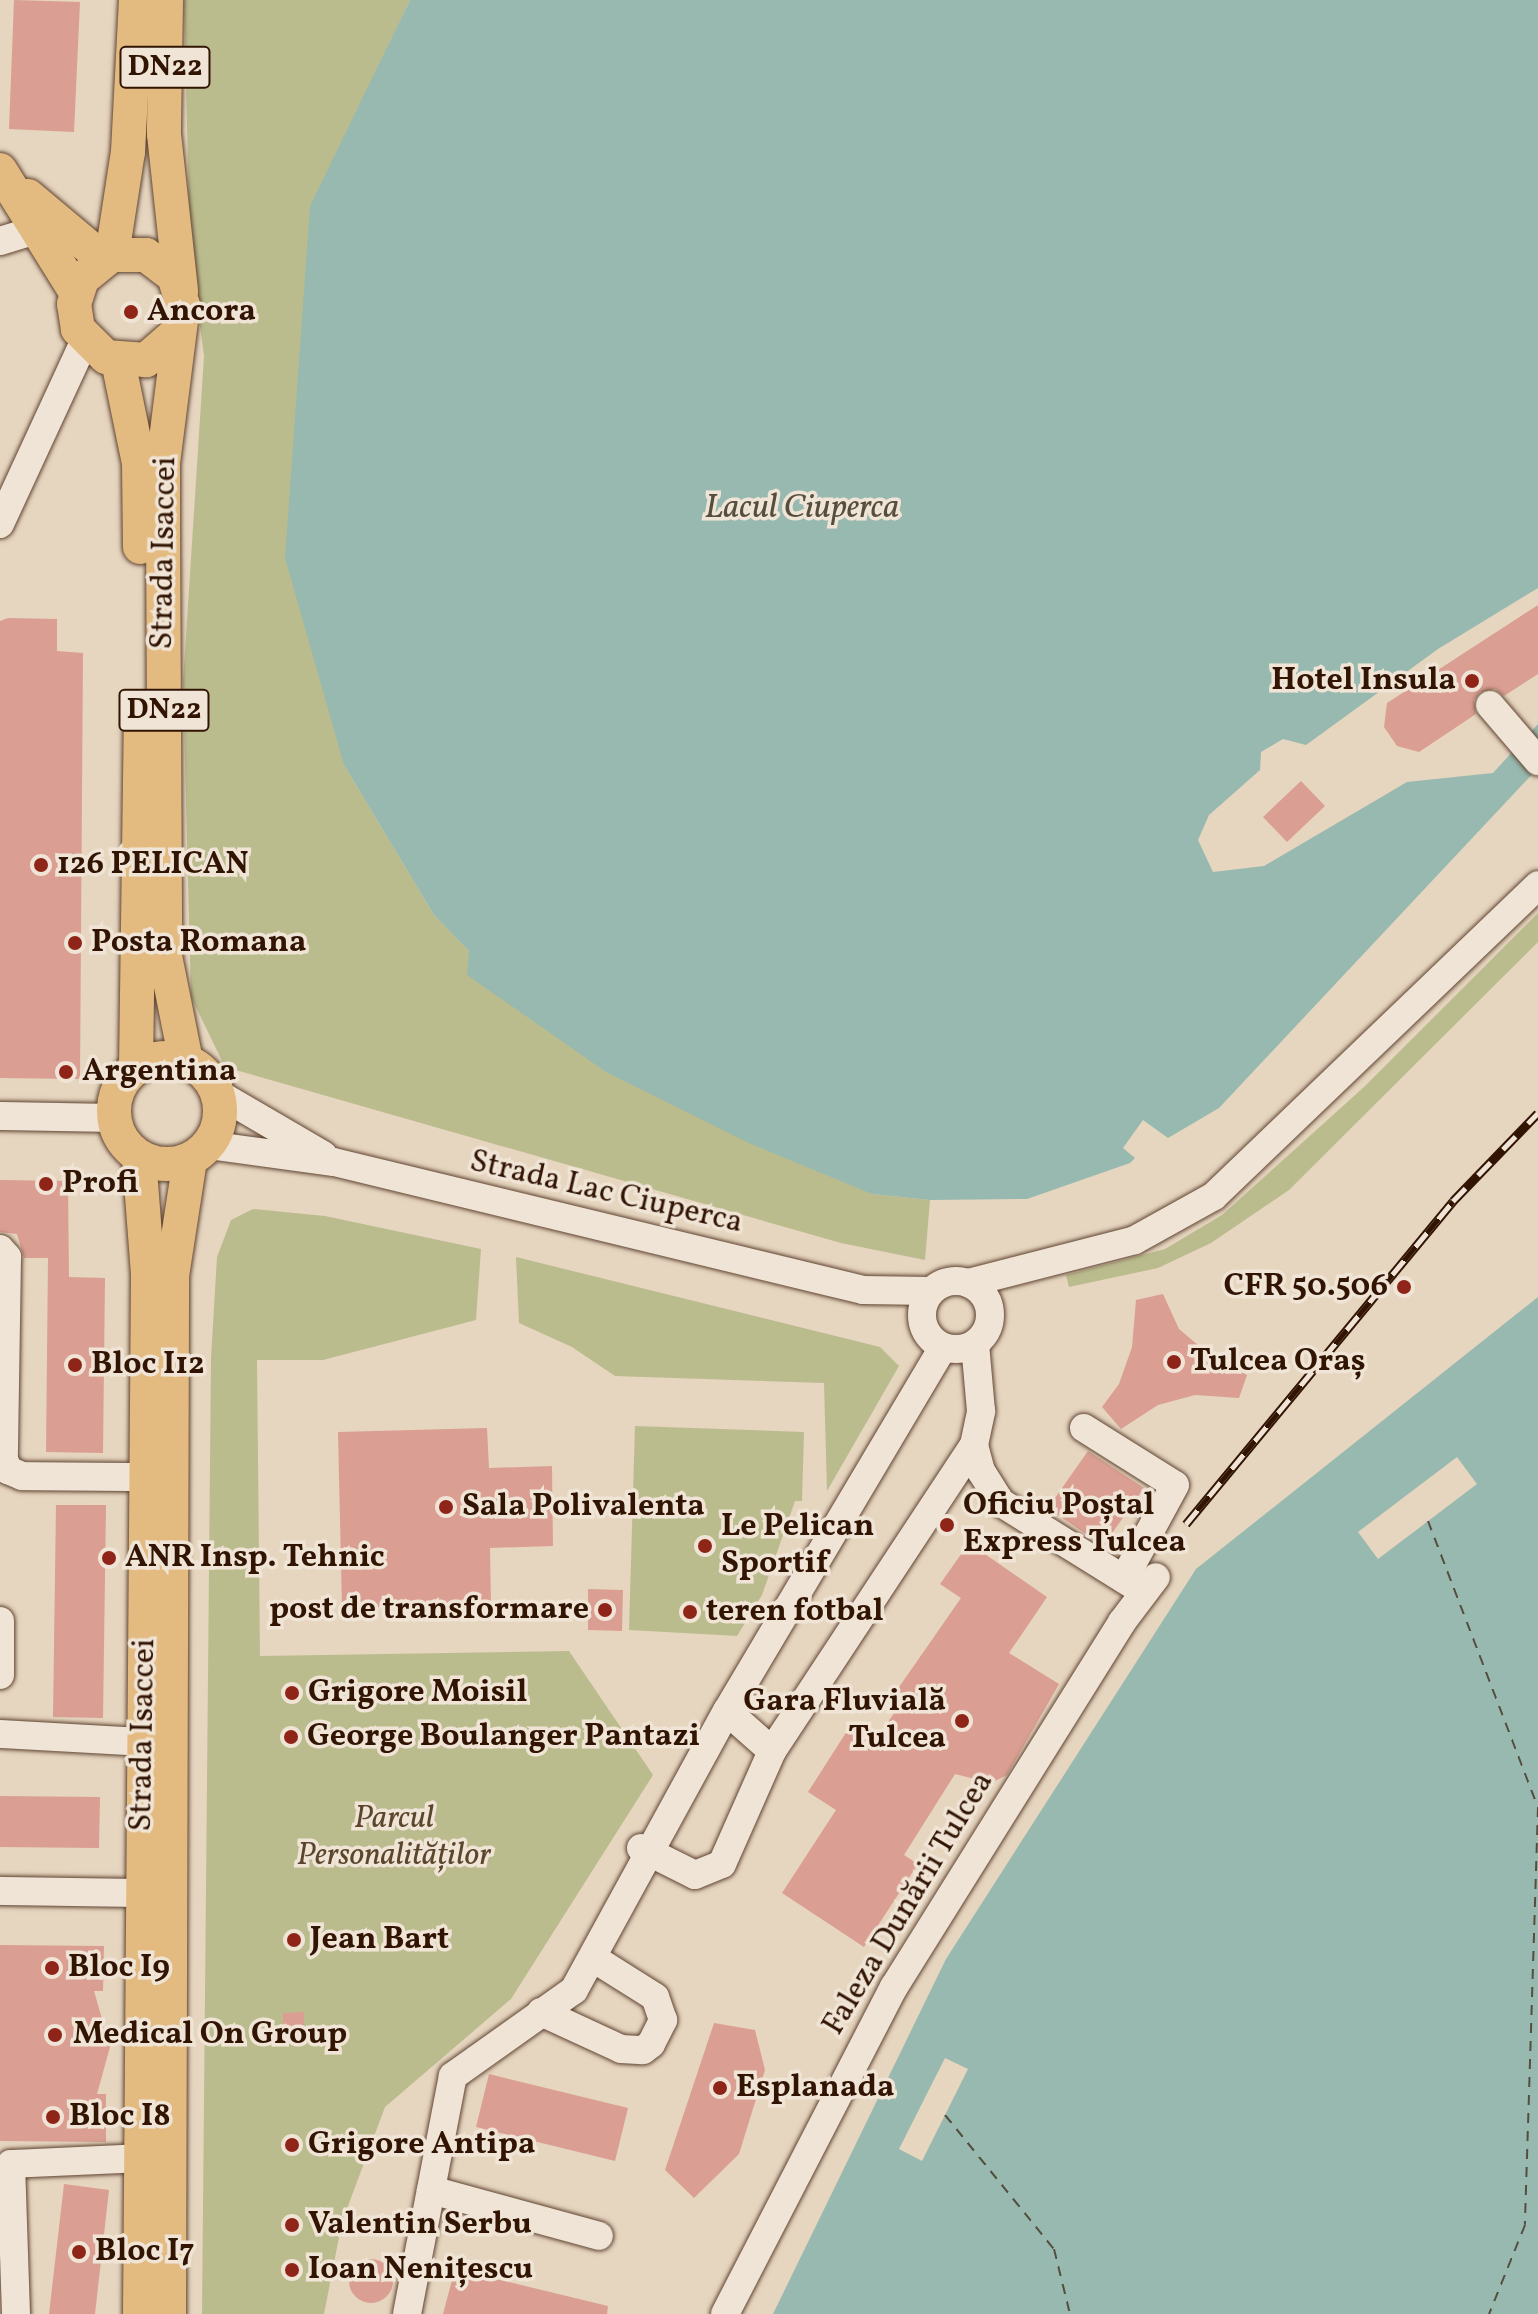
<!DOCTYPE html>
<html>
<head>
<meta charset="utf-8">
<style>
  body { margin:0 }
  #map { position:relative; width:1538px; height:2314px; overflow:hidden; background:#e6d5bf; font-family:Vollkorn,serif }
  div>[style] { position:absolute }
  [style*='--x'] { left:calc(var(--x)*1px); top:calc(var(--y)*1px); width:calc(var(--w)*1px); rotate:calc(var(--a)*1deg) }
  .green>* { inset:0; background:#bbbc8e }
  .water>* { inset:0; background:#97b9af }
  .pier>* { inset:0; background:#e6d5bf }
  .ferry>* { height:2px; margin-top:-1px; transform-origin:0; background:repeating-linear-gradient(90deg,#554e3f 0 10px,transparent 0 18px) }
  .building>* { inset:0; background:#da9f92 }
  .round { border-radius:50% }
  .roads { filter:drop-shadow(0 0 2px #5f4432) drop-shadow(0 0 2px #5f4432) }
  .minor>* { height:28px; margin:-14px; padding:0 14px; transform-origin:14px; border-radius:14px; background:#efe4d5 }
  .minor>.ring { margin:-14px; padding:0; box-sizing:content-box; background:none; border:28px solid #efe4d5; border-radius:50% }
  .major>* { height:34px; margin:-17px; padding:0 17px; transform-origin:17px; border-radius:17px; background:#e3ba80 }
  .major>.ring { margin:-17px; padding:0; box-sizing:content-box; background:none; border:34px solid #e3ba80; border-radius:50% }
  .rail>* { height:9px; margin-top:-4.5px; transform-origin:0; background:repeating-linear-gradient(90deg,#efe4d5 0 18px,#321403 0 36px); box-sizing:border-box; border-block:2px solid #321403 }
  .dots>* { width:22px; height:22px; translate:-50% -50%; box-sizing:border-box; border:4px solid #efe4d5; border-radius:50% }
  span { translate:-50% -50%; white-space:nowrap; text-align:center; line-height:1.15; -webkit-text-stroke:7px #efe4d5; paint-order:stroke }
  .shield-label span { padding:2px 6px; background:#efe4d5; border:2px solid; border-radius:6px; -webkit-text-stroke-width:0 }
  .shield-label { font-size:30px; color:#321403; font-weight:700 }
  .poi-label { font-size:32px; color:#321403; font-weight:700 }
  .left { translate:0 -50%; text-align:left }
  .right { translate:-100% -50%; text-align:right }
  .street-label { font-size:32px; color:#321403 }
  .park-label { font-size:32px; color:#5b462d; font-style:italic }
  .water-label { font-size:34px; color:#554e3f; font-style:italic }
</style>
</head>
<body>
<div id="map">
  <div class="green">
    <i style="clip-path:polygon(184px 0,410px 0,383px 57px,344px 765px,434px 915px,469px 951px,872px 1194px,930px 1200px,925px 1260px,841px 1243px,225px 1067px,191px 997px,183px 683px,204px 356px,190px 251px)"></i>
    <i style="clip-path:polygon(1538px 913px,1538px 942px,1289px 1190px,1211px 1243px,1158px 1268px,1069px 1287px,1066px 1275px,1165px 1249px,1222px 1215px,1364px 1087px)"></i>
    <i style="clip-path:polygon(253px 1209px,325px 1216px,481px 1249px,476px 1320px,323px 1360px,257px 1360px,260px 1656px,569px 1651px,653px 1775px,511px 1999px,385px 2107px,342px 2222px,324px 2314px,202px 2314px,211px 1358px,217px 1257px,231px 1220px)"></i>
    <i style="clip-path:polygon(516px 1257px,880px 1347px,899px 1366px,827px 1491px,824px 1383px,615px 1376px,572px 1347px,519px 1323px)"></i>
    <i style="clip-path:polygon(635px 1426px,804px 1432px,802px 1501px,795px 1501px,762px 1595px,737px 1636px,629px 1630px)"></i>
  </div>
  <div class="water">
    <i style="clip-path:polygon(410px 0,1538px 0,1538px 588px,1438px 649px,1306px 745px,1283px 739px,1261px 752px,1260px 770px,1209px 815px,1198px 840px,1213px 872px,1264px 866px,1407px 782px,1493px 773px,1538px 724px,1538px 768px,1219px 1108px,1168px 1138px,1143px 1120px,1123px 1148px,1135px 1158px,1130px 1163px,1027px 1199px,930px 1200px,872px 1194px,749px 1143px,606px 1072px,467px 975px,469px 951px,434px 915px,344px 765px,285px 558px,310px 206px)"></i>
    <i style="clip-path:polygon(1538px 1297px,1538px 2314px,773px 2314px,946px 1959px,1196px 1569px)"></i>
  </div>
  <div class="pier">
    <i style="clip-path:polygon(1457px 1457px,1477px 1484px,1378px 1559px,1358px 1532px)"></i>
    <i style="clip-path:polygon(945px 2058px,968px 2069px,922px 2161px,899px 2149px)"></i>
  </div>
  <div class="ferry">
    <i style="--x:1428;--y:1521;--w:306;--a:69"></i>
    <i style="--x:1538;--y:1807;--w:418;--a:91.8"></i>
    <i style="--x:1525;--y:2225;--w:96;--a:112"></i>
    <i style="--x:945;--y:2115;--w:173;--a:50.9"></i>
    <i style="--x:1054;--y:2249;--w:67;--a:76.2"></i>
  </div>
  <div class="building">
    <i style="clip-path:polygon(14px 0,80px 2px,74px 132px,9px 129px)"></i>
    <i style="clip-path:polygon(1538px 605px,1538px 674px,1504px 696px,1495px 689px,1480px 692px,1474px 700px,1476px 714px,1419px 752px,1397px 746px,1384px 727px,1387px 703px)"></i>
    <i style="clip-path:polygon(8px 618px,57px 619px,57px 651px,83px 653px,80px 1079px,0 1078px,0 621px)"></i>
    <i style="clip-path:polygon(1301px 781px,1325px 806px,1287px 842px,1263px 817px)"></i>
    <i style="clip-path:polygon(0 1180px,68px 1181px,69px 1277px,105px 1278px,103px 1453px,46px 1452px,48px 1258px,24px 1258px,17px 1234px,0 1232px)"></i>
    <i style="clip-path:polygon(1163px 1294px,1179px 1329px,1213px 1358px,1247px 1375px,1239px 1398px,1195px 1395px,1158px 1405px,1121px 1429px,1102px 1407px,1119px 1384px,1132px 1347px,1136px 1300px)"></i>
    <i style="clip-path:polygon(487px 1428px,489px 1468px,552px 1466px,553px 1546px,490px 1548px,491px 1605px,342px 1608px,338px 1432px)"></i>
    <i style="clip-path:polygon(1088px 1451px,1144px 1488px,1103px 1546px,1048px 1508px)"></i>
    <i style="clip-path:polygon(56px 1505px,106px 1505px,103px 1718px,53px 1717px)"></i>
    <i style="clip-path:polygon(969px 1543px,1047px 1597px,1009px 1653px,1059px 1684px,1007px 1775px,991px 1783px,955px 1774px,904px 1855px,918px 1864px,864px 1947px,782px 1893px,836px 1810px,808px 1792px,849px 1728px,872px 1745px,906px 1696px,897px 1690px,961px 1598px,940px 1584px)"></i>
    <i style="clip-path:polygon(588px 1589px,623px 1590px,622px 1631px,588px 1630px)"></i>
    <i style="clip-path:polygon(0 1796px,100px 1797px,99px 1848px,0 1847px)"></i>
    <i style="clip-path:polygon(0 1945px,104px 1946px,103px 1991px,94px 1991px,110px 2047px,97px 2094px,106px 2094px,106px 2142px,0 2141px)"></i>
    <i style="clip-path:polygon(304px 2012px,304px 2040px,283px 2039px,283px 2013px)"></i>
    <i style="clip-path:polygon(714px 2023px,755px 2030px,765px 2070px,739px 2154px,694px 2198px,665px 2170px)"></i>
    <i style="clip-path:polygon(489px 2074px,628px 2108px,615px 2161px,476px 2127px)"></i>
    <i style="clip-path:polygon(64px 2184px,109px 2190px,95px 2314px,49px 2314px)"></i>
    <i class="round" style="left:349px;top:2259px;width:44px;height:44px"></i>
    <i style="clip-path:polygon(455px 2269px,608px 2306px,607px 2314px,443px 2314px)"></i>
  </div>
  <div class="roads">
    <div class="minor">
      <i style="--x:0;--y:241;--w:39;--a:-17"></i>
      <i style="--x:0;--y:524;--w:203;--a:-65.2"></i>
      <i style="--x:1490;--y:705;--w:74;--a:49.4"></i>
      <i style="--x:217;--y:1093;--w:123;--a:30.3"></i>
      <i style="--x:0;--y:1116;--w:114;--a:1"></i>
      <i style="--x:208;--y:1145;--w:127;--a:7.7"></i>
      <i style="--x:334;--y:1162;--w:544;--a:13.6"></i>
      <i style="--x:863;--y:1290;--w:68;--a:0.8"></i>
      <i style="--x:0;--y:1249;--w:11;--a:49"></i>
      <i style="--x:7;--y:1257;--w:202;--a:90.9"></i>
      <i style="--x:4;--y:1459;--w:12;--a:70"></i>
      <i style="--x:8;--y:1470;--w:15;--a:23"></i>
      <i style="--x:22;--y:1476;--w:124;--a:0.5"></i>
      <i class="ring" style="left:922px;top:1281px;width:40px;height:40px"></i>
      <i style="--x:968;--y:1283;--w:172;--a:-14.4"></i>
      <i style="--x:1135;--y:1240;--w:90;--a:-29.1"></i>
      <i style="--x:1214;--y:1196;--w:449;--a:-43.8"></i>
      <i style="--x:1084;--y:1428;--w:107;--a:32.1"></i>
      <i style="--x:1175;--y:1485;--w:107;--a:118.5"></i>
      <i style="--x:974;--y:1445;--w:27;--a:75"></i>
      <i style="--x:981;--y:1471;--w:36;--a:58"></i>
      <i style="--x:1000;--y:1502;--w:168;--a:31.9"></i>
      <i style="--x:0;--y:1621;--w:54;--a:90"></i>
      <i style="--x:0;--y:1734;--w:145;--a:3.2"></i>
      <i style="--x:772;--y:1751;--w:60;--a:-138.4"></i>
      <i style="--x:727;--y:1711;--w:423;--a:-59.3"></i>
      <i style="--x:641;--y:1848;--w:60;--a:26.6"></i>
      <i style="--x:695;--y:1875;--w:29;--a:-22"></i>
      <i style="--x:722;--y:1864;--w:124;--a:-66.1"></i>
      <i style="--x:772;--y:1751;--w:367;--a:-56.6"></i>
      <i style="--x:974;--y:1445;--w:35;--a:-78"></i>
      <i style="--x:981;--y:1411;--w:67;--a:-95.1"></i>
      <i style="--x:0;--y:1891;--w:142;--a:0.8"></i>
      <i style="--x:541;--y:2012;--w:88;--a:24.8"></i>
      <i style="--x:621;--y:2049;--w:22;--a:3"></i>
      <i style="--x:643;--y:2050;--w:10;--a:-37"></i>
      <i style="--x:651;--y:2044;--w:27;--a:-63"></i>
      <i style="--x:663;--y:2020;--w:24;--a:-109"></i>
      <i style="--x:655;--y:1997;--w:73;--a:-147.8"></i>
      <i style="--x:431;--y:2190;--w:174;--a:15.3"></i>
      <i style="--x:16;--y:2314;--w:150;--a:-91.9"></i>
      <i style="--x:11;--y:2164;--w:130;--a:-2.6"></i>
      <i style="--x:407;--y:2314;--w:242;--a:-79.1"></i>
      <i style="--x:453;--y:2076;--w:148;--a:-35.4"></i>
      <i style="--x:574;--y:1990;--w:318;--a:-61.3"></i>
      <i style="--x:725;--y:2314;--w:368;--a:-62.7"></i>
      <i style="--x:894;--y:1987;--w:430;--a:-58"></i>
      <i style="--x:1122;--y:1622;--w:56;--a:-52.9"></i>
    </div>
    <div class="major">
      <i style="--x:166;--y:0;--w:134;--a:90.9"></i>
      <i style="--x:164;--y:134;--w:158;--a:83.8"></i>
      <i style="--x:0;--y:170;--w:144;--a:58.1"></i>
      <i style="--x:28;--y:196;--w:98;--a:40"></i>
      <i style="--x:112;--y:255;--w:104;--a:-81.2"></i>
      <i style="--x:128;--y:152;--w:152;--a:-87"></i>
      <i style="--x:178;--y:332;--w:43;--a:138.8"></i>
      <i style="--x:146;--y:360;--w:40;--a:-175.7"></i>
      <i style="--x:106;--y:357;--w:40;--a:-135"></i>
      <i style="--x:78;--y:329;--w:25;--a:-99"></i>
      <i style="--x:74;--y:304;--w:26;--a:-72"></i>
      <i style="--x:82;--y:279;--w:38;--a:-39"></i>
      <i style="--x:112;--y:255;--w:34;--a:0"></i>
      <i style="--x:146;--y:255;--w:35;--a:37"></i>
      <i style="--x:174;--y:276;--w:30;--a:73"></i>
      <i style="--x:183;--y:305;--w:160;--a:97.2"></i>
      <i style="--x:163;--y:464;--w:63;--a:90"></i>
      <i style="--x:163;--y:527;--w:429;--a:89.7"></i>
      <i style="--x:165;--y:956;--w:107;--a:78.7"></i>
      <i style="--x:118;--y:361;--w:104;--a:78.4"></i>
      <i style="--x:139;--y:463;--w:84;--a:89.3"></i>
      <i class="ring" style="left:114px;top:1058px;width:72px;height:72px"></i>
      <i style="--x:136;--y:1068;--w:344;--a:-89.2"></i>
      <i style="--x:139;--y:1157;--w:118;--a:85.6"></i>
      <i style="--x:148;--y:1275;--w:1039;--a:90.44"></i>
      <i style="--x:169;--y:2314;--w:1038;--a:-89.83"></i>
      <i style="--x:172;--y:1276;--w:117;--a:-81.2"></i>
    </div>
  </div>
  <div class="rail">
    <i style="--x:1186;--y:1524;--w:419;--a:-50.4"></i>
    <i style="--x:1453;--y:1201;--w:122;--a:-46"></i>
  </div>
  <div class="dots">
    <i style="left:131px;top:312px;background:#8f2418"></i>
    <i style="left:1472px;top:681px;background:#8f2418"></i>
    <i style="left:41px;top:865px;background:#8f2418"></i>
    <i style="left:75px;top:943px;background:#8f2418"></i>
    <i style="left:66px;top:1072px;background:#8f2418"></i>
    <i style="left:46px;top:1184px;background:#8f2418"></i>
    <i style="left:1404px;top:1287px;background:#8f2418"></i>
    <i style="left:1174px;top:1362px;background:#8f2418"></i>
    <i style="left:75px;top:1365px;background:#8f2418"></i>
    <i style="left:446px;top:1507px;background:#8f2418"></i>
    <i style="left:947px;top:1525px;background:#8f2418"></i>
    <i style="left:705px;top:1546px;background:#8f2418"></i>
    <i style="left:109px;top:1558px;background:#8f2418"></i>
    <i style="left:605px;top:1610px;background:#8f2418"></i>
    <i style="left:690px;top:1612px;background:#8f2418"></i>
    <i style="left:292px;top:1693px;background:#8f2418"></i>
    <i style="left:962px;top:1721px;background:#8f2418"></i>
    <i style="left:291px;top:1737px;background:#8f2418"></i>
    <i style="left:294px;top:1940px;background:#8f2418"></i>
    <i style="left:52px;top:1968px;background:#8f2418"></i>
    <i style="left:55px;top:2035px;background:#8f2418"></i>
    <i style="left:720px;top:2088px;background:#8f2418"></i>
    <i style="left:53px;top:2117px;background:#8f2418"></i>
    <i style="left:292px;top:2145px;background:#8f2418"></i>
    <i style="left:292px;top:2225px;background:#8f2418"></i>
    <i style="left:79px;top:2252px;background:#8f2418"></i>
    <i style="left:292px;top:2270px;background:#8f2418"></i>
  </div>
  <div class="shield-label">
    <span style="left:165px;top:67px">DN22</span>
    <span style="left:164px;top:710px">DN22</span>
  </div>
  <div class="poi-label">
    <span class="left" style="left:147px;top:312px">Ancora</span>
    <span class="right" style="left:1456px;top:681px">Hotel Insula</span>
    <span class="left" style="left:57px;top:865px">126 PELICAN</span>
    <span class="left" style="left:91px;top:943px">Posta Romana</span>
    <span class="left" style="left:82px;top:1072px">Argentina</span>
    <span class="left" style="left:62px;top:1184px">Profi</span>
    <span class="right" style="left:1388px;top:1287px">CFR 50.506</span>
    <span class="left" style="left:1190px;top:1362px">Tulcea Oraș</span>
    <span class="left" style="left:91px;top:1365px">Bloc I12</span>
    <span class="left" style="left:462px;top:1507px">Sala Polivalenta</span>
    <span class="left" style="left:963px;top:1525px">Oficiu Poștal<br>Express Tulcea</span>
    <span class="left" style="left:721px;top:1546px">Le Pelican<br>Sportif</span>
    <span class="left" style="left:125px;top:1558px">ANR Insp. Tehnic</span>
    <span class="right" style="left:589px;top:1610px">post de transformare</span>
    <span class="left" style="left:706px;top:1612px">teren fotbal</span>
    <span class="left" style="left:308px;top:1693px">Grigore Moisil</span>
    <span class="right" style="left:946px;top:1721px">Gara Fluvială<br>Tulcea</span>
    <span class="left" style="left:307px;top:1737px">George Boulanger Pantazi</span>
    <span class="left" style="left:310px;top:1940px">Jean Bart</span>
    <span class="left" style="left:68px;top:1968px">Bloc I9</span>
    <span class="left" style="left:73px;top:2035px">Medical On Group</span>
    <span class="left" style="left:736px;top:2088px">Esplanada</span>
    <span class="left" style="left:69px;top:2117px">Bloc I8</span>
    <span class="left" style="left:308px;top:2145px">Grigore Antipa</span>
    <span class="left" style="left:308px;top:2225px">Valentin Serbu</span>
    <span class="left" style="left:95px;top:2252px">Bloc I7</span>
    <span class="left" style="left:308px;top:2270px">Ioan Nenițescu</span>
  </div>
  <div class="street-label">
    <span style="left:165px;top:553px;rotate:-89deg">Strada Isaccei</span>
    <span style="left:606px;top:1193px;rotate:13deg">Strada Lac Ciuperca</span>
    <span style="left:144px;top:1735px;rotate:-89deg">Strada Isaccei</span>
    <span style="left:909px;top:1904px;rotate:-59deg">Faleza Dunării Tulcea</span>
  </div>
  <div class="park-label">
    <span style="left:394px;top:1838px">Parcul<br>Personalităților</span>
  </div>
  <div class="water-label">
    <span style="left:802px;top:509px">Lacul Ciuperca</span>
  </div>
</div>
</body>
</html>
